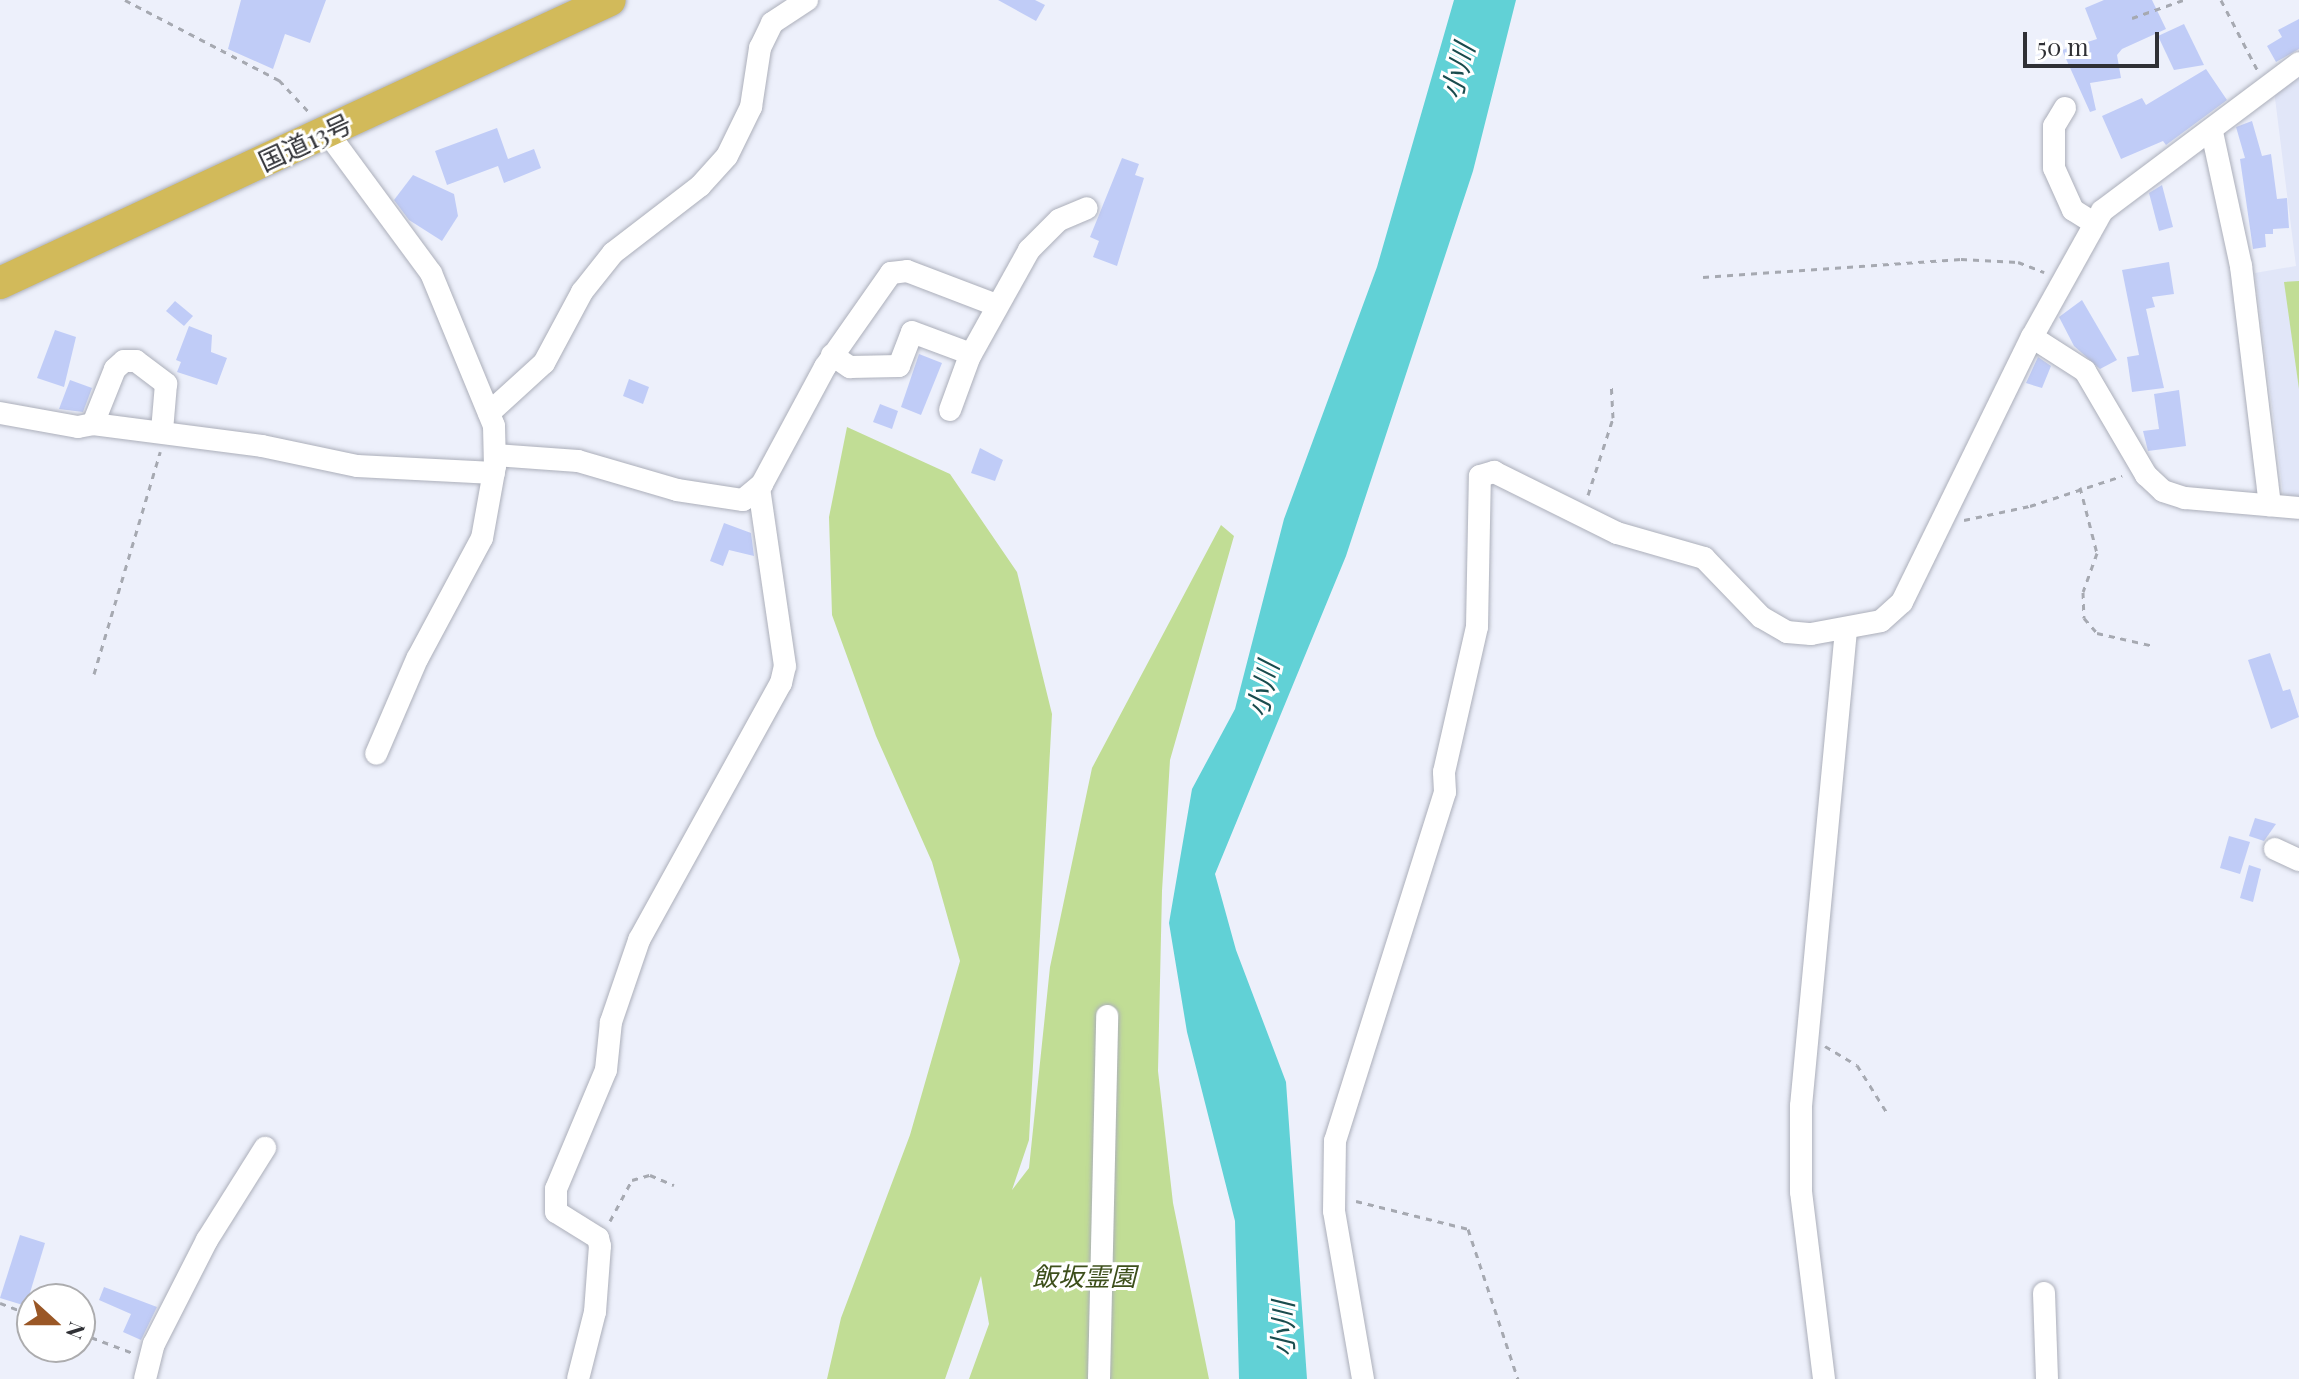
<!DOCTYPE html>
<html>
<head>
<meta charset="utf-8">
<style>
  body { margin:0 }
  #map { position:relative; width:2299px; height:1379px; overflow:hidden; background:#edf0fb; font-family:"Playfair Display","Noto Sans JP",serif }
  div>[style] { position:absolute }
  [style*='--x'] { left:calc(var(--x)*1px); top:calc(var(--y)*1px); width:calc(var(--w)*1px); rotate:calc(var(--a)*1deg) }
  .built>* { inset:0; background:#e1e6f8 }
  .green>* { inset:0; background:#c1dd95 }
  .water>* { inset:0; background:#61d1d6 }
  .building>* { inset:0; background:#c0ccf7 }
  .path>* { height:3px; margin-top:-1.5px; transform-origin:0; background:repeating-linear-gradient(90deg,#a6a9b1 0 6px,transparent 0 12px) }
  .roads { filter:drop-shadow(0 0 2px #acafba) drop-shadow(0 0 2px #acafba) }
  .minor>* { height:22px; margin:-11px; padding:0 11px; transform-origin:11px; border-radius:11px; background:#fff }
  .highway>* { height:32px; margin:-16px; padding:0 16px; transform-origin:16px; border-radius:16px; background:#d2ba5a }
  span { translate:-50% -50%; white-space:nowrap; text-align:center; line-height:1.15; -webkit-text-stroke:6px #fff; paint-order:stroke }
  .street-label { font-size:26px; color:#2f3035 }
  .park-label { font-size:26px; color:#3d4f1b; font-style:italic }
  .water-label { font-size:28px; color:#194c4e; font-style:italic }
  .north { position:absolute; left:16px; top:1283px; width:80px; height:80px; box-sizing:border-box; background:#fff; border:2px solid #acacae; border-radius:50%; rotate:111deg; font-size:22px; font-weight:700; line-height:32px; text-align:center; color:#2f3035 }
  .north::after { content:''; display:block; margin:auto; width:28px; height:36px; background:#9a5726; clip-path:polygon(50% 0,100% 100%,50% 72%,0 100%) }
  .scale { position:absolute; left:2023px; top:32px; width:136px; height:36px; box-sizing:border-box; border:4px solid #2f3035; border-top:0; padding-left:10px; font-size:24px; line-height:28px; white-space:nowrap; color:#2f3035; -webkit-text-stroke:6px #fff; paint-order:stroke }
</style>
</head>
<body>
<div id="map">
  <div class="built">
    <i style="clip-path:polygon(2299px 74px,2299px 497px,2283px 494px,2255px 273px,2296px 266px,2274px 90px)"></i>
  </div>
  <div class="green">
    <i style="clip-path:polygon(2299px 281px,2299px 389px,2284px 282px)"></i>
    <i style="clip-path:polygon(847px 427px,950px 474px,1017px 572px,1052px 714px,1029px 1140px,1012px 1190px,1029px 1168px,1050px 967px,1092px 768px,1221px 525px,1234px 536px,1170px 760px,1162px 891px,1158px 1071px,1173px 1203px,1209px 1379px,969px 1379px,989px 1324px,981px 1276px,945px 1379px,827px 1379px,841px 1318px,910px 1135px,960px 961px,932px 862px,876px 736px,832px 615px,829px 517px)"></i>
  </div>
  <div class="water">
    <i style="clip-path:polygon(1454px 0,1516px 0,1473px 171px,1346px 556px,1215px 874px,1236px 950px,1286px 1082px,1307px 1379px,1239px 1379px,1235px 1221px,1187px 1032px,1169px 923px,1192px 789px,1235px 709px,1284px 519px,1377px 267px)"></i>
  </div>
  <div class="building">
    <i style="clip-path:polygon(241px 0,326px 0,310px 43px,285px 34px,273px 69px,228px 49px)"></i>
    <i style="clip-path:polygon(998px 0,1035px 0,1045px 5px,1036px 21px)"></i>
    <i style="clip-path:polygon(2104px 0,2152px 0,2166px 29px,2122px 49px,2117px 55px,2121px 78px,2090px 83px,2096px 110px,2090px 112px,2062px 50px,2097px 39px,2085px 8px)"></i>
    <i style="clip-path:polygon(2299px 19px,2299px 49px,2276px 62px,2267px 46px,2282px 37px,2278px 30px)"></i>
    <i style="clip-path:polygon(2184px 24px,2204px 65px,2174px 70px,2158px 36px)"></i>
    <i style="clip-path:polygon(2206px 69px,2227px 100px,2166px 145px,2163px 141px,2121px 159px,2102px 116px,2142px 98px,2146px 105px)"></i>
    <i style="clip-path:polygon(2252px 121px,2262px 156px,2271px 154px,2277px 199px,2287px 198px,2289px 228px,2273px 229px,2273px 234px,2265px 234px,2266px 247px,2253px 249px,2240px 159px,2245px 158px,2236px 127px)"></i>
    <i style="clip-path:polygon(497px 128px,508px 159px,534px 149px,541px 168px,504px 183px,498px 166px,447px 185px,435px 151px)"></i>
    <i style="clip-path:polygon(1122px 158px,1139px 164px,1135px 175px,1144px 178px,1117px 266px,1093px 257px,1099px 241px,1090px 237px)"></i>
    <i style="clip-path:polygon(413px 175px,454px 194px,458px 216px,442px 241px,409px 220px,394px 200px)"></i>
    <i style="clip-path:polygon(2162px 185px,2173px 227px,2159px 231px,2149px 193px)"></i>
    <i style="clip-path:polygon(2169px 262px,2174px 294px,2152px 297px,2155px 307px,2146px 309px,2164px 388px,2132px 392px,2127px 357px,2139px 355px,2122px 270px)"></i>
    <i style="clip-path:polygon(2082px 300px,2117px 360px,2100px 369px,2074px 346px,2059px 317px)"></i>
    <i style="clip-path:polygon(175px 301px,193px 316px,184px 326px,166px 311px)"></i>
    <i style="clip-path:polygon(189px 326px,212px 335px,211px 352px,227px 358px,217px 385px,177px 372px,181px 362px,176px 360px)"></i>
    <i style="clip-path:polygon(55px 330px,76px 337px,64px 387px,37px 378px)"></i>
    <i style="clip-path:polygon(919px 354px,942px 363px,921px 415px,901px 407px)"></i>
    <i style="clip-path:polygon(2038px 357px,2051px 366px,2042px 388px,2026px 383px)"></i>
    <i style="clip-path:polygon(629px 379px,649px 387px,643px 404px,623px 396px)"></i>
    <i style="clip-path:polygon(70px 380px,92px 388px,83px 412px,59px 409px)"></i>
    <i style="clip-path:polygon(2179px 390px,2186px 446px,2148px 451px,2143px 431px,2159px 429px,2154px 394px)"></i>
    <i style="clip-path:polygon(880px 404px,898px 411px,892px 429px,873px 422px)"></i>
    <i style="clip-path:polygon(980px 448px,1003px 460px,995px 481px,971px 473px)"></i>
    <i style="clip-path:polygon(724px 523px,751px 533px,754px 556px,729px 550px,723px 566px,710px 561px)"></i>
    <i style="clip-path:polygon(2270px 653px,2283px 691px,2290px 689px,2299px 717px,2271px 729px,2248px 660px)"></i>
    <i style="clip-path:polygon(2255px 818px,2276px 824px,2264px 841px,2249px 836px)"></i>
    <i style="clip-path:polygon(2229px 836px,2250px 842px,2240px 874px,2220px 868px)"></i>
    <i style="clip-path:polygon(2249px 865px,2261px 869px,2253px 902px,2240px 898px)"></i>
    <i style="clip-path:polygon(20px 1235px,45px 1243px,26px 1306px,0 1298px)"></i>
    <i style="clip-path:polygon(104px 1287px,157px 1307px,141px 1340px,123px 1332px,131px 1314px,99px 1300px)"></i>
  </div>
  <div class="path">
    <i style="--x:125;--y:0;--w:174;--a:27.5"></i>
    <i style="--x:279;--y:80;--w:42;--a:46.9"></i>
    <i style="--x:2221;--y:0;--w:80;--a:62.5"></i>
    <i style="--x:2132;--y:18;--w:54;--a:-19.4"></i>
    <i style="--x:1703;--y:277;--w:259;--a:-4"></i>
    <i style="--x:1961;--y:259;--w:57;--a:3"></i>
    <i style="--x:2018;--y:262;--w:28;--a:21"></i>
    <i style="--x:2080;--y:487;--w:68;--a:75.6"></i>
    <i style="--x:2097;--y:553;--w:41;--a:109.7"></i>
    <i style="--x:2083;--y:592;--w:26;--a:88"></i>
    <i style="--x:2084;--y:618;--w:20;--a:49"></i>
    <i style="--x:2097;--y:633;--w:58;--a:12.8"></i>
    <i style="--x:1588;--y:495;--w:81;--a:-72"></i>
    <i style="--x:1613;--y:418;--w:35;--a:-93"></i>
    <i style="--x:1964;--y:520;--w:67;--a:-12"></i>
    <i style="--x:2030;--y:506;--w:97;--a:-18.1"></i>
    <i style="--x:94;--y:674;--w:232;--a:-73.4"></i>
    <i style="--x:1825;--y:1046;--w:37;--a:31"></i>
    <i style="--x:1857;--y:1065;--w:60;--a:57.9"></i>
    <i style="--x:1356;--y:1201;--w:115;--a:14"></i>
    <i style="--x:1468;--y:1229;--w:158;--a:71.6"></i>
    <i style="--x:610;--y:1221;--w:47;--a:-61.8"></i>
    <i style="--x:632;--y:1180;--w:19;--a:-16"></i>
    <i style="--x:650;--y:1175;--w:26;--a:23"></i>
    <i style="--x:0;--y:1303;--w:34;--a:21"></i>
    <i style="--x:80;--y:1333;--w:57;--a:20.7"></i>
  </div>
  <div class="roads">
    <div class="minor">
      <i style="--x:2065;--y:108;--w:21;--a:121"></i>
      <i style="--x:2054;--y:126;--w:42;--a:90"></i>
      <i style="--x:2054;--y:168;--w:46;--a:65.7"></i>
      <i style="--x:2073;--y:210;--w:25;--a:32"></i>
      <i style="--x:327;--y:132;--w:175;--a:53.6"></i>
      <i style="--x:431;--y:273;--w:165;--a:67.6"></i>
      <i style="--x:494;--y:426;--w:40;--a:88.6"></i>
      <i style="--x:495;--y:466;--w:73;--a:100.2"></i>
      <i style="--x:482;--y:538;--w:137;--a:118.2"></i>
      <i style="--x:417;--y:659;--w:103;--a:113.3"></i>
      <i style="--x:2212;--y:132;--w:137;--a:77.8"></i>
      <i style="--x:2241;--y:266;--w:241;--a:83.1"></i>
      <i style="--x:2032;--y:337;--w:63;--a:32.7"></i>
      <i style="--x:2085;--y:371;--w:121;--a:59.6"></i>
      <i style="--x:2146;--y:475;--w:23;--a:43"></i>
      <i style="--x:2163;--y:491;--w:23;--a:18"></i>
      <i style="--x:2185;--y:498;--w:114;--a:5"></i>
      <i style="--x:832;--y:355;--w:22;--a:34"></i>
      <i style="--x:850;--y:367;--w:49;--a:-1.2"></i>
      <i style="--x:899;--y:366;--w:36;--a:-69"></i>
      <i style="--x:912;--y:332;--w:63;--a:20.4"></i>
      <i style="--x:950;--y:410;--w:55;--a:-69.9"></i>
      <i style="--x:969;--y:358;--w:124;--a:-60.9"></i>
      <i style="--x:1029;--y:250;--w:42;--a:-45"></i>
      <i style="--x:1059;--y:220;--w:30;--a:-23"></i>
      <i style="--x:0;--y:413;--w:79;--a:10.2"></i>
      <i style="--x:78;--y:427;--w:15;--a:-11"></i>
      <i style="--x:93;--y:424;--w:170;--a:7.4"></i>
      <i style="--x:262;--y:446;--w:97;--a:11.9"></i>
      <i style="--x:357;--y:466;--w:137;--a:2.9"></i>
      <i style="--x:489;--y:413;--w:74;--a:-42.3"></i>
      <i style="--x:544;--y:363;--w:81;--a:-61.8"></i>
      <i style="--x:582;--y:292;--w:50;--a:-51.5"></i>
      <i style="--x:613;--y:253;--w:110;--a:-37.6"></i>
      <i style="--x:700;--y:186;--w:40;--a:-48"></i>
      <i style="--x:727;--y:156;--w:55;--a:-63.9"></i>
      <i style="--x:751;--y:107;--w:60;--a:-81.3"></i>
      <i style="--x:760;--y:48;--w:28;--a:-64"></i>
      <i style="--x:772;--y:23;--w:42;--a:-33.3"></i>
      <i style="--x:93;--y:424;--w:59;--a:-68.2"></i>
      <i style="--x:115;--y:369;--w:12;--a:-42"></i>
      <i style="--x:124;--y:361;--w:12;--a:0"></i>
      <i style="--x:136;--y:361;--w:38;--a:37"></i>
      <i style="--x:166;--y:384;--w:47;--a:94.9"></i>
      <i style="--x:495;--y:455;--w:83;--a:4.1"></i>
      <i style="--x:578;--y:461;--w:103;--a:16.3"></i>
      <i style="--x:677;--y:490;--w:67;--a:8.6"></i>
      <i style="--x:743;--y:500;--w:25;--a:-40"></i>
      <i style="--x:762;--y:484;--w:133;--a:-61.7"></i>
      <i style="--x:825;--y:367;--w:115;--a:-54.9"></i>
      <i style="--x:891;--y:273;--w:16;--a:-7"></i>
      <i style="--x:907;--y:271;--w:95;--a:20.9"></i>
      <i style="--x:2275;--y:849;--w:26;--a:25"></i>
      <i style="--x:2044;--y:1293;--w:86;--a:88"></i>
      <i style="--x:145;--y:1379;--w:36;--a:-76"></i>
      <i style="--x:154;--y:1344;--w:117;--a:-63"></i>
      <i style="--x:207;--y:1240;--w:109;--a:-57.8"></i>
      <i style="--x:578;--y:1379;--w:69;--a:-75.8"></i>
      <i style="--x:595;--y:1312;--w:66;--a:-85.7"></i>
      <i style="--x:600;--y:1246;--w:8;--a:-104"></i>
      <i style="--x:598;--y:1238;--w:49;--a:-148.2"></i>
      <i style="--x:556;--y:1212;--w:23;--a:-90"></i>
      <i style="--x:556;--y:1189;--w:129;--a:-67.2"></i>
      <i style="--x:606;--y:1070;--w:48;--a:-84.1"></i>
      <i style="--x:611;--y:1022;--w:87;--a:-71.1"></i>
      <i style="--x:639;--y:940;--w:294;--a:-61.1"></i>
      <i style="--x:781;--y:683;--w:17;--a:-77"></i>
      <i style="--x:785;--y:666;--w:180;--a:-98.3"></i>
      <i style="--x:1099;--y:1379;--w:363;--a:-88.7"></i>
      <i style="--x:1363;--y:1379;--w:170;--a:-99.8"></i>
      <i style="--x:1334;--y:1211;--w:70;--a:-89.2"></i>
      <i style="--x:1335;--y:1141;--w:366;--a:-72.5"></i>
      <i style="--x:1445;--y:792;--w:20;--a:-93"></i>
      <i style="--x:1444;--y:772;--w:149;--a:-77.2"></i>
      <i style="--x:1477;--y:627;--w:151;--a:-88.9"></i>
      <i style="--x:1480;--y:476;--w:15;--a:-16"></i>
      <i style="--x:1494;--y:472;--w:137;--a:26.4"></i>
      <i style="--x:1617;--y:533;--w:91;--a:16"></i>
      <i style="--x:1704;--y:558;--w:82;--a:46"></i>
      <i style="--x:1761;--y:617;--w:30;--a:30"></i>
      <i style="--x:1787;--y:632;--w:24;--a:5"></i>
      <i style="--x:1811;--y:634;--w:71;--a:-10.5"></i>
      <i style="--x:1881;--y:621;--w:28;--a:-42"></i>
      <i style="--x:1902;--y:602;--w:295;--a:-63.9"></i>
      <i style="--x:2032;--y:337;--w:144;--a:-60.9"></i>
      <i style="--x:2102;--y:211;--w:246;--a:-36.9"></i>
      <i style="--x:1824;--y:1379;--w:188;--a:-97"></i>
      <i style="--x:1801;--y:1192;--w:86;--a:-90"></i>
      <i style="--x:1801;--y:1106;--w:478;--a:-84.6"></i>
    </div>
    <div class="highway">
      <i style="--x:0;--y:283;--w:672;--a:-24.89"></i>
    </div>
  </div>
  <div class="street-label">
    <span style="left:305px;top:142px;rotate:-25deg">国道13号</span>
  </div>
  <div class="park-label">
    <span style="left:1084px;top:1276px">飯坂霊園</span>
  </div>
  <div class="water-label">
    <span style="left:1457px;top:71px;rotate:-75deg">小川</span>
    <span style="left:1262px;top:689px;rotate:-77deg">小川</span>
    <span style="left:1282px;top:1329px;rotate:-90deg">小川</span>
  </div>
  <div class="north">N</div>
  <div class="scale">50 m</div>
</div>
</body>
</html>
